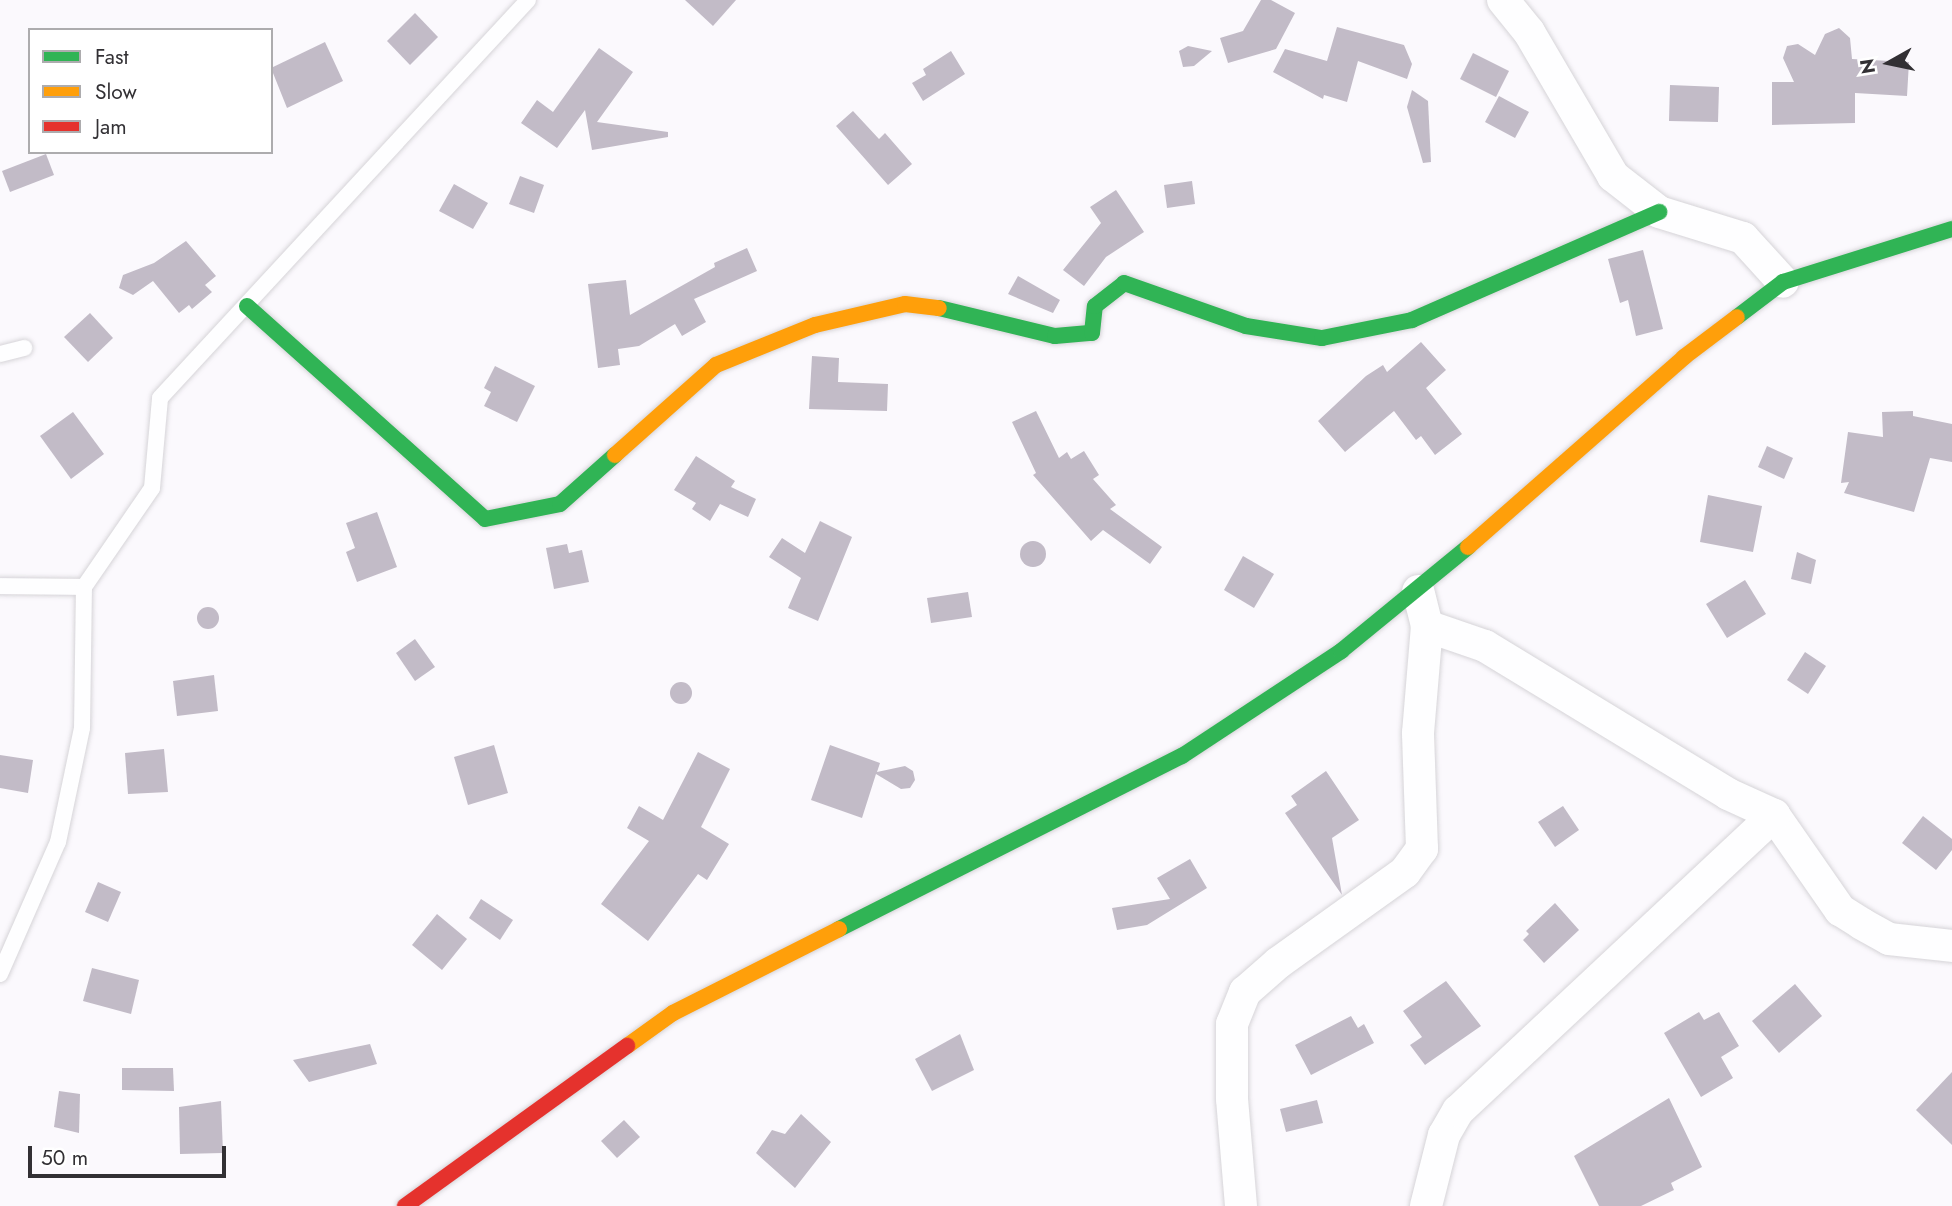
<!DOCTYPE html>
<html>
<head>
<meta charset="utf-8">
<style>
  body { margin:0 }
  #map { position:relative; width:1952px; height:1206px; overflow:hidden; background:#fbf9fd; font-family:Jost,sans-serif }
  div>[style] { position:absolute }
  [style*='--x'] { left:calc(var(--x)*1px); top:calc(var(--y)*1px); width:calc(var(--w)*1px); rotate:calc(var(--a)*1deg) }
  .building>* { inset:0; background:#c2bbc7 }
  .round { border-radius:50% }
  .roads { filter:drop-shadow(0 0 2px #d6d4d8) drop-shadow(0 0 2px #d6d4d8) }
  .lane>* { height:16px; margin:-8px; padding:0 8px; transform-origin:8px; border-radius:8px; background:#fefeff }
  .street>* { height:32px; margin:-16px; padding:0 16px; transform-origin:16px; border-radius:16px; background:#fefeff }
  .fast>* { height:16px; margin:-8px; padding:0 8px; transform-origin:8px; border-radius:8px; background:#30b455 }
  .slow>* { height:16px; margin:-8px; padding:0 8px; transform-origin:8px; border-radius:8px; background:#ff9f0a }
  .jam>* { height:16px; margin:-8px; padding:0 8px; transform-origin:8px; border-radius:8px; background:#e5322d }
  span { translate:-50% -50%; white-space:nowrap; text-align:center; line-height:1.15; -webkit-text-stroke:6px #fff; paint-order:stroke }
  .legend { position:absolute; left:28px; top:28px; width:245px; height:126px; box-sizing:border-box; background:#fff; border:2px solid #adacae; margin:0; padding:9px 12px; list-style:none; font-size:21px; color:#323034 }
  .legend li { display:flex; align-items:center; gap:14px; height:35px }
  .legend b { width:35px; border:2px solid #adacae }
  .north { position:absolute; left:1854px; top:28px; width:70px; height:70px; -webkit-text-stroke:5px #fff; paint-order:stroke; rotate:261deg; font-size:19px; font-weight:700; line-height:28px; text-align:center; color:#323034 }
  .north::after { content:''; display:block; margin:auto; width:24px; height:32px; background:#323034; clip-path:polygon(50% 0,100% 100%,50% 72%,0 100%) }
  .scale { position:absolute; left:28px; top:1146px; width:198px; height:32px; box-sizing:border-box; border:4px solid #323034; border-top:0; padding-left:9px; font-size:21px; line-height:24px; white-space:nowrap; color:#323034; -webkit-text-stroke:5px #fff; paint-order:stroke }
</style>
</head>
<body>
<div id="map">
  <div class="building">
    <i style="clip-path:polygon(685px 0,736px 0,713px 26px)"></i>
    <i style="clip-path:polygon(1261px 0,1271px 0,1295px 13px,1276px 49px,1228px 63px,1220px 38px,1243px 31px)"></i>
    <i style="clip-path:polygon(415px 13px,438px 37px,410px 65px,387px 41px)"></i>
    <i style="clip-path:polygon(1337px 27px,1404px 45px,1412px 64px,1407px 79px,1358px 61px,1347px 102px,1324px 95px,1323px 99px,1273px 72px,1285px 49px,1327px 61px)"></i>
    <i style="clip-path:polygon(1839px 28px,1850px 38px,1852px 59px,1909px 62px,1907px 96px,1855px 93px,1855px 123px,1772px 125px,1772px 82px,1794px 82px,1783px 58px,1787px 46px,1798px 44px,1815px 55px,1825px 34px)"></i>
    <i style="clip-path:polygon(325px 42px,343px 81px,287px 108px,271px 68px)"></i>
    <i style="clip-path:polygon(1188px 46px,1212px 51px,1194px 66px,1183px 67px,1179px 51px)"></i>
    <i style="clip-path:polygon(599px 48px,633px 72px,597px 122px,668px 132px,668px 137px,592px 150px,585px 110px,557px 148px,521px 123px,537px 100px,553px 112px)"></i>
    <i style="clip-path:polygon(951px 51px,965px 74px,923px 101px,912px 83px,926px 75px,923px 69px)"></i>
    <i style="clip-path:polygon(1473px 53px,1509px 71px,1496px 97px,1460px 79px)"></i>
    <i style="clip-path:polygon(1670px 85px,1719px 87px,1718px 122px,1669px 121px)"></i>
    <i style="clip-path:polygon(1412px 90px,1428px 101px,1431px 162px,1423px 163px,1407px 107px)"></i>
    <i style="clip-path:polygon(1499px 96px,1529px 112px,1515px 138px,1485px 122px)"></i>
    <i style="clip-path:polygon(853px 111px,879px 139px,885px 133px,912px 164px,888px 185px,836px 126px)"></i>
    <i style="clip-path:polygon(46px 154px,54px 175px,10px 192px,2px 171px)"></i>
    <i style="clip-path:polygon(520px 176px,544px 185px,534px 213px,509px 204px)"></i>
    <i style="clip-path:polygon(1192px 181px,1195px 204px,1167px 208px,1164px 185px)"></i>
    <i style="clip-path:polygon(454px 184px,488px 203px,473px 229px,439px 211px)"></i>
    <i style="clip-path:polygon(1116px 190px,1144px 232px,1106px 257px,1084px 286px,1063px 270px,1101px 223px,1090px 207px)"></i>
    <i style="clip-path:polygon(186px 241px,216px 276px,205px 285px,212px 292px,192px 309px,189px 305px,179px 313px,153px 281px,133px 295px,119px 288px,123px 275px,154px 263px)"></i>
    <i style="clip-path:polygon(747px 248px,757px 271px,694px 299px,706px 322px,682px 336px,675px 324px,639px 346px,618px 349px,620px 365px,598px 368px,588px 284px,626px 280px,630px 315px,715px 267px,714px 263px)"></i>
    <i style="clip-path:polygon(1643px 250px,1663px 329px,1636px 336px,1628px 300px,1620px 303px,1608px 259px)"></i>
    <i style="clip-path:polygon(1018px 276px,1060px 300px,1053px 313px,1008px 294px)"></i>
    <i style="clip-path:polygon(90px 313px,113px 338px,88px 362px,64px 337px)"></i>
    <i style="clip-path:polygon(1421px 342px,1446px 370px,1426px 388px,1462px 434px,1435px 455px,1421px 436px,1416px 440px,1394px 411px,1345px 452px,1318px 421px,1366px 376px,1383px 365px,1387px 372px)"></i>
    <i style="clip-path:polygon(812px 356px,839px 358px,838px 382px,888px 384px,887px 411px,809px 409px)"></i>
    <i style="clip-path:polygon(495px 366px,535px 386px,517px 422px,484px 406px,491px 392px,484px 388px)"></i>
    <i style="clip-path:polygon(1036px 411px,1059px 458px,1067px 452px,1071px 459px,1084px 451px,1099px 475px,1093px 479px,1116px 505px,1110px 509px,1162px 547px,1150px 564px,1103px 530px,1091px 541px,1033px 475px,1036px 473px,1012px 422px)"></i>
    <i style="clip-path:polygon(1913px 411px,1913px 416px,1952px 424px,1952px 462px,1930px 458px,1914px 512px,1844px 493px,1849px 482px,1841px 483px,1848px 432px,1883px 437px,1882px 412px)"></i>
    <i style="clip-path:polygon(73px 412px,104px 454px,71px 479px,40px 436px)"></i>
    <i style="clip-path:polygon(1767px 446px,1793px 458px,1784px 479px,1758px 467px)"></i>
    <i style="clip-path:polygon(696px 456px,735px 481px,731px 487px,756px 499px,748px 517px,720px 504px,710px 521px,692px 509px,696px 503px,674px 490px)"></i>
    <i style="clip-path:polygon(1708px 495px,1762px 506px,1753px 552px,1700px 542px)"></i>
    <i style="clip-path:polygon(377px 512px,397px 567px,357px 582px,346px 552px,355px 548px,346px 523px)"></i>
    <i style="clip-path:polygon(820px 521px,852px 537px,818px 621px,788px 608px,801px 578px,769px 557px,782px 538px,805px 553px)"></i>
    <i class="round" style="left:1020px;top:541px;width:26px;height:26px"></i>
    <i style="clip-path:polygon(567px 544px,569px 553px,582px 550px,589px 582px,554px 589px,546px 548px)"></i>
    <i style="clip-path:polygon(1797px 552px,1816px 560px,1811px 584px,1791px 579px)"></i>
    <i style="clip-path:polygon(1243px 556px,1274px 574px,1254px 608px,1224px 590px)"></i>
    <i style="clip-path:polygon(1745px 580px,1766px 614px,1727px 638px,1706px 604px)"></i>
    <i style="clip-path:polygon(968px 592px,972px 617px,931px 623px,927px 598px)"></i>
    <i class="round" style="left:197px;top:607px;width:22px;height:22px"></i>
    <i style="clip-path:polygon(415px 639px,435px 667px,415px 681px,396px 653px)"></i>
    <i style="clip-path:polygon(1805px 652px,1826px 666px,1808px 694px,1787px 680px)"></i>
    <i style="clip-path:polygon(214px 675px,218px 711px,177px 716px,173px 681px)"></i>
    <i class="round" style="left:670px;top:682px;width:22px;height:22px"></i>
    <i style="clip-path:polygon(494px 745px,508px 793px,468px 805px,454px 757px)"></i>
    <i style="clip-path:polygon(830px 745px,880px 763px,877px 772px,905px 766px,913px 771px,915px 780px,910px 788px,901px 789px,876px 774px,862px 818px,811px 800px)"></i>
    <i style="clip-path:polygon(164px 749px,168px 792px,128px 794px,125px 753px)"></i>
    <i style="clip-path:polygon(698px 752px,730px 769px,701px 827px,729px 844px,707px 880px,698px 874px,648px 941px,601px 904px,649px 841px,627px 828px,639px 806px,663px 820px)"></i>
    <i style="clip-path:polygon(0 755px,33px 760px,28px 793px,0 788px)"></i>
    <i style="clip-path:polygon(1326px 771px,1359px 820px,1332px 838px,1342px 895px,1285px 813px,1297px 805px,1291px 796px)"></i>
    <i style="clip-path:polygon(1563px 806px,1579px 830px,1555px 847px,1538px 822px)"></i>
    <i style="clip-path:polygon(1923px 816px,1952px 839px,1952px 850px,1936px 870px,1902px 843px)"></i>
    <i style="clip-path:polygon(1190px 859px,1207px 888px,1147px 925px,1117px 930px,1112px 908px,1170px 899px,1157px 878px)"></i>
    <i style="clip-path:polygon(98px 882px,121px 892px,108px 922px,85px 912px)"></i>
    <i style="clip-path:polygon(481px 899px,513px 920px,500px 940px,469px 918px)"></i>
    <i style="clip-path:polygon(1555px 903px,1579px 930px,1544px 963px,1523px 940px,1529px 934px,1526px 931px)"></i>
    <i style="clip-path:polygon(437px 914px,467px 939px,442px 970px,412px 945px)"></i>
    <i style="clip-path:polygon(92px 968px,139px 980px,131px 1014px,83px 1001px)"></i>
    <i style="clip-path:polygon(1446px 981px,1481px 1026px,1425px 1065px,1410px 1045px,1422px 1037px,1403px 1011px)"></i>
    <i style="clip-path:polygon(1795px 984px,1822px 1016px,1779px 1053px,1752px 1021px)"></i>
    <i style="clip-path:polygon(1699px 1012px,1704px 1020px,1719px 1012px,1739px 1046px,1721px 1057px,1733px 1078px,1701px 1097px,1664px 1033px)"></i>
    <i style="clip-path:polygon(1351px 1016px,1358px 1028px,1364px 1024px,1374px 1043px,1311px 1075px,1295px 1045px)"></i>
    <i style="clip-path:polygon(960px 1034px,974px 1070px,932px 1091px,915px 1059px)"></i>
    <i style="clip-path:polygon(370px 1044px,377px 1064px,309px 1082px,293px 1060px)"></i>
    <i style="clip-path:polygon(122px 1068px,173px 1068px,174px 1091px,122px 1090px)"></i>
    <i style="clip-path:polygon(1952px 1072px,1952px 1145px,1916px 1110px)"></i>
    <i style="clip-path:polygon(59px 1091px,80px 1094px,79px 1133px,54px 1127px)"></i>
    <i style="clip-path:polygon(1669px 1098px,1702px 1167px,1671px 1183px,1674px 1190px,1641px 1206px,1599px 1206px,1574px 1156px)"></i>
    <i style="clip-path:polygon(1317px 1100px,1323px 1123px,1286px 1132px,1280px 1109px)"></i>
    <i style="clip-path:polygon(221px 1101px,223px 1153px,180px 1154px,179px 1107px)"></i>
    <i style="clip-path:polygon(801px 1114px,831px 1142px,795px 1188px,756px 1153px,772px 1130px,785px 1134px)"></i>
    <i style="clip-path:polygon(624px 1120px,640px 1137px,617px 1158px,601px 1141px)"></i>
  </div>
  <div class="roads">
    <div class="lane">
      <i style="--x:0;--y:354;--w:25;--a:-14"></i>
      <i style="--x:0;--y:586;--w:84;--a:0.7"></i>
      <i style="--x:0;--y:974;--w:144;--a:-66.3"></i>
      <i style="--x:58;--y:842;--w:116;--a:-78.1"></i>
      <i style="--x:82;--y:728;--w:141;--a:-89.2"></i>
      <i style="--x:84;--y:587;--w:120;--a:-55.5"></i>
      <i style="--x:152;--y:488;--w:90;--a:-84.9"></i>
      <i style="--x:160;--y:398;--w:542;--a:-47.24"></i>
    </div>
    <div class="street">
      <i style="--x:1503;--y:0;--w:41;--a:50.9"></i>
      <i style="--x:1529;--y:32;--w:167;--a:59.7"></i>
      <i style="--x:1613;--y:176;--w:58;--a:38"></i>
      <i style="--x:1659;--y:212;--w:88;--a:17.2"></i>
      <i style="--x:1743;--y:238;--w:59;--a:47.7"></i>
      <i style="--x:1427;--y:626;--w:61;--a:19"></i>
      <i style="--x:1485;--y:646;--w:285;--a:31.3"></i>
      <i style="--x:1728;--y:794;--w:51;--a:24.5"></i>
      <i style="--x:1774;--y:815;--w:116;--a:55.2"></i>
      <i style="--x:1840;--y:910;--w:26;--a:32"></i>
      <i style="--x:1862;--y:924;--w:31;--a:29"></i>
      <i style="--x:1889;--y:939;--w:63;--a:6.3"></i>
      <i style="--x:1241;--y:1206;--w:107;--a:-94.8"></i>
      <i style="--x:1232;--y:1099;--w:75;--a:-90"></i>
      <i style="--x:1232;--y:1024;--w:35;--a:-68"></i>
      <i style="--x:1245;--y:992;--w:44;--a:-41.3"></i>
      <i style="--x:1278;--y:963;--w:156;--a:-35.6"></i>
      <i style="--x:1405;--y:872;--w:29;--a:-54"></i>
      <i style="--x:1422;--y:849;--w:116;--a:-92"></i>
      <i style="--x:1418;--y:733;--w:107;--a:-85.2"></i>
      <i style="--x:1427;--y:626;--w:36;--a:-104"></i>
      <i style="--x:1426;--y:1206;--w:73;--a:-75.8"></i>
      <i style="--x:1444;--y:1135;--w:28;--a:-60"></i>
      <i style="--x:1458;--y:1111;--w:433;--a:-43.1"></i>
    </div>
    <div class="fast">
      <i style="--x:247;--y:306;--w:319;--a:41.8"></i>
      <i style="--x:485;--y:519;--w:76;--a:-11.3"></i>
      <i style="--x:560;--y:504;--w:74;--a:-41.7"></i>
      <i style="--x:939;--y:308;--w:119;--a:13.6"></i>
      <i style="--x:1055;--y:336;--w:37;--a:-5"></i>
      <i style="--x:1092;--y:333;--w:27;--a:-84"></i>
      <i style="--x:1095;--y:306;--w:37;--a:-38"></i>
      <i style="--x:1124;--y:283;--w:129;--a:19.4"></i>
      <i style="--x:1246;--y:326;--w:77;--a:9"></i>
      <i style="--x:1322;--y:338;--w:92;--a:-11.3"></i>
      <i style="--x:1412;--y:320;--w:270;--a:-23.6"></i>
      <i style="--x:1737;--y:317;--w:58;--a:-37.3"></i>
      <i style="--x:1783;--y:282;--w:177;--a:-17.4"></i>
      <i style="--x:839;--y:929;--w:384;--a:-26.8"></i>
      <i style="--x:1182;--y:756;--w:191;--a:-33.4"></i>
      <i style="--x:1341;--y:651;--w:164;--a:-39.3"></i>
    </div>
    <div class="slow">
      <i style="--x:615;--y:455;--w:135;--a:-41.7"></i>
      <i style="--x:716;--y:365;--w:107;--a:-22"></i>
      <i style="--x:815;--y:325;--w:92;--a:-13.1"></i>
      <i style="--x:905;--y:304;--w:34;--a:7"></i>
      <i style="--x:1468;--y:547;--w:288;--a:-41.3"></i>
      <i style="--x:1684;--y:357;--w:66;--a:-37"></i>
      <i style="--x:627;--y:1046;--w:57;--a:-35.7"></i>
      <i style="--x:673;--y:1013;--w:186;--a:-26.8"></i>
    </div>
    <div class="jam">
      <i style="--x:405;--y:1206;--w:274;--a:-35.8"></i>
    </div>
  </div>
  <ul class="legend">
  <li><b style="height:9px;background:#30b455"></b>Fast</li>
  <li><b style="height:9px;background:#ff9f0a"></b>Slow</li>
  <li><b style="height:9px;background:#e5322d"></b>Jam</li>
  </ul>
  <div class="north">N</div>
  <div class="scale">50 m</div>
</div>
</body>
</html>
